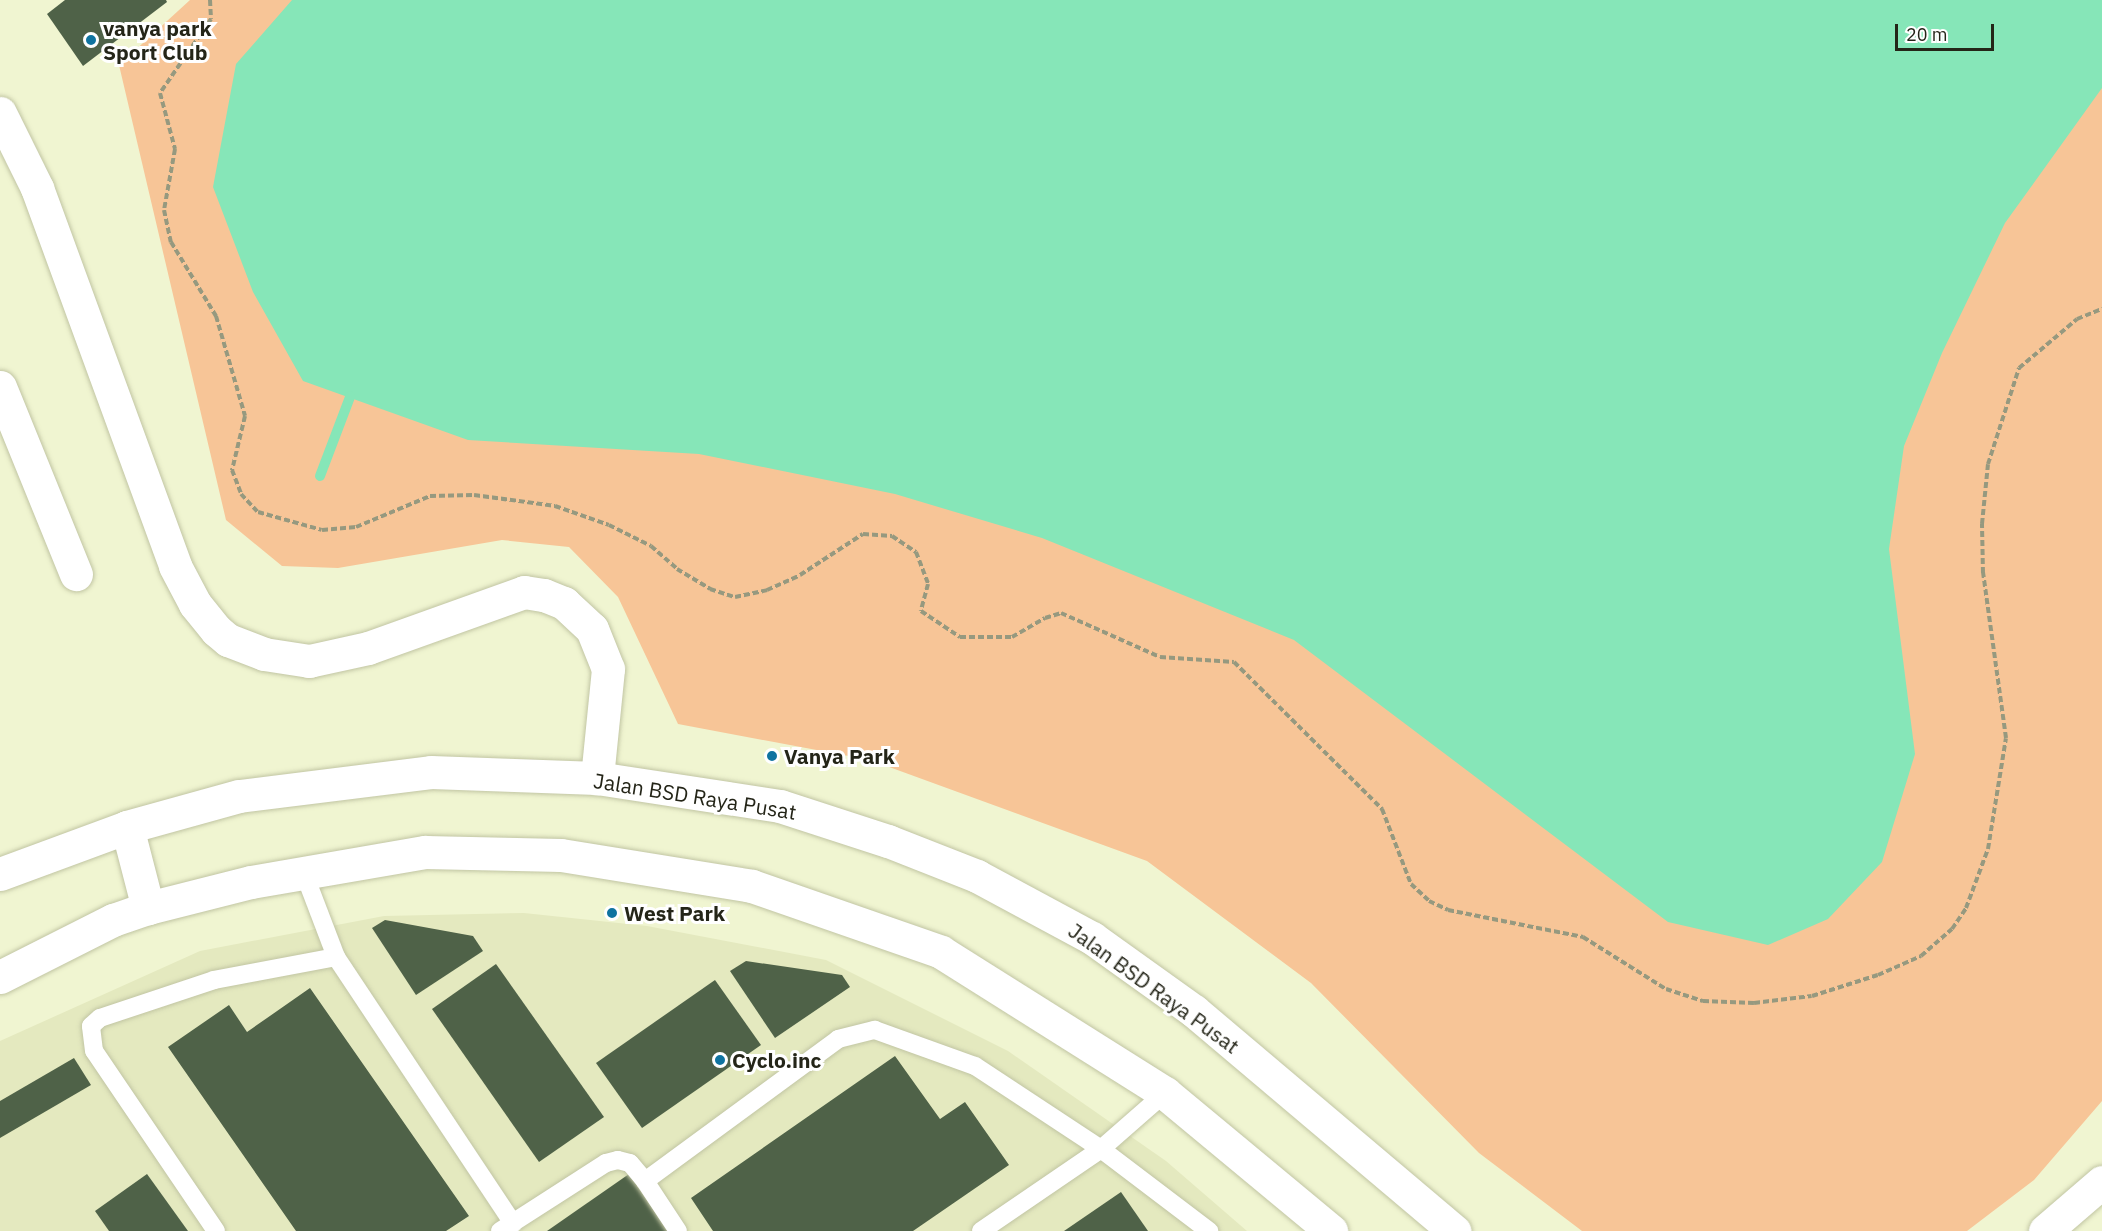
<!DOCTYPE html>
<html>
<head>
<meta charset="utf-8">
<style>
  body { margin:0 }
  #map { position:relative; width:2102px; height:1231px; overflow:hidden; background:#f0f5d1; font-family:"IBM Plex Sans",sans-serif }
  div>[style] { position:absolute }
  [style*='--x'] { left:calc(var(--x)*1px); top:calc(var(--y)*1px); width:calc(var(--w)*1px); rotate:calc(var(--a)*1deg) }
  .built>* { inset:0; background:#e4e9bf }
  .green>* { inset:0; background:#f7c597 }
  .water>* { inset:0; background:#86e6b8 }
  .stream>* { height:10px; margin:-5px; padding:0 5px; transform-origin:5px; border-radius:5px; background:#86e6b8 }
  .building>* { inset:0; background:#4f6248 }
  .path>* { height:4px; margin-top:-2px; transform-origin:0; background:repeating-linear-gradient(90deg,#96997f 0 6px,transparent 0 9px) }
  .roads { filter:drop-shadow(0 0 2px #c1c5a3) drop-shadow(0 0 2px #c1c5a3) }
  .lane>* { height:18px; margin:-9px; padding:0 9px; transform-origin:9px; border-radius:9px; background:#fff }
  .street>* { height:33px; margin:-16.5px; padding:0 16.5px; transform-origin:16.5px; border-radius:16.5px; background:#fff }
  .secondary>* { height:33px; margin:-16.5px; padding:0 16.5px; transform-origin:16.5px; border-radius:16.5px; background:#fff }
  .dots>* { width:16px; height:16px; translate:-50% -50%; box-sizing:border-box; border:3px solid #fff; border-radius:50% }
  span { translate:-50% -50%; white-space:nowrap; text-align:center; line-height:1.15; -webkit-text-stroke:6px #fff; paint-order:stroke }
  .poi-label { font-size:21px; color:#242518; font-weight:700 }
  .left { translate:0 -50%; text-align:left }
  .street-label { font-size:21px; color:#242518 }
  .scale { position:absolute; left:1895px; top:24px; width:99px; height:27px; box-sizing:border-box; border:3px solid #242518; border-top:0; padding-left:8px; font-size:18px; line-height:21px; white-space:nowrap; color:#242518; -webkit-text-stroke:4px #fff; paint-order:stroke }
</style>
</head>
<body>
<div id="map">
  <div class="built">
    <i style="clip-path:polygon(524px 913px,647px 926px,826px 960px,1008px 1051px,1166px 1161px,1247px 1231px,0 1231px,0 1041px,200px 951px,384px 916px)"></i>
  </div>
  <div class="green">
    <i style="clip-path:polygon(190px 0,2102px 0,2102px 1101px,2034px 1180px,1967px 1231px,1582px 1231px,1479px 1153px,1311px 983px,1147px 861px,870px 760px,678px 724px,618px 597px,569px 547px,502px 540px,338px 568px,282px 566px,226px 520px,119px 65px)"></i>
  </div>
  <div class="water">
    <i style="clip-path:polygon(292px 0,2102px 0,2102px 88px,2005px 223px,1942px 353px,1904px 446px,1889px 549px,1915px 754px,1882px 862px,1828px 919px,1768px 945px,1668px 922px,1294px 640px,1042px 538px,895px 494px,699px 454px,468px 440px,303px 381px,253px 292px,213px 187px,236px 64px)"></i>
  </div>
  <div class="stream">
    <i style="--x:320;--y:476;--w:85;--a:-69.2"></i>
  </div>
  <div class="building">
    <i style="clip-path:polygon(65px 0,166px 0,167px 2px,83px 66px,47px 14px)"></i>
    <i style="clip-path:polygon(385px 920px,473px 936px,483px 951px,416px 995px,372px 928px)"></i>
    <i style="clip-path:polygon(746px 961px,842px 975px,850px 987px,775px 1038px,730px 971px)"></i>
    <i style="clip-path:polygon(496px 964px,604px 1117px,539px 1162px,432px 1009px)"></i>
    <i style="clip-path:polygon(715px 980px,761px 1045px,642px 1128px,596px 1063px)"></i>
    <i style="clip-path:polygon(310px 988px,469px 1216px,446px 1231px,296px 1231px,168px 1047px,229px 1005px,247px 1032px)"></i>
    <i style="clip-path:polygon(895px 1056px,940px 1119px,965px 1102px,1009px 1165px,913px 1231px,713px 1231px,691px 1198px)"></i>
    <i style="clip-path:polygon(74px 1058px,91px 1085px,0 1138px,0 1101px)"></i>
    <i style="clip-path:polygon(147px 1174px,188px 1231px,109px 1231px,95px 1211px)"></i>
    <i style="clip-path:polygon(629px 1174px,668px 1231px,547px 1231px)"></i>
    <i style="clip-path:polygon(1121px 1192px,1148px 1231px,1064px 1231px)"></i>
  </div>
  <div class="path">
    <i style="--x:210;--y:0;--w:19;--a:87"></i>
    <i style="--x:211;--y:19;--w:90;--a:124.6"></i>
    <i style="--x:160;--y:93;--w:58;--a:75"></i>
    <i style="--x:175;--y:149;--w:62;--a:100.2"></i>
    <i style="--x:164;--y:210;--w:33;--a:78"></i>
    <i style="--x:171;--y:242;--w:87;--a:58.7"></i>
    <i style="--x:216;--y:316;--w:104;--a:73.8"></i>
    <i style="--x:245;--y:416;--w:56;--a:103.5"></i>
    <i style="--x:232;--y:470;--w:26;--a:69"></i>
    <i style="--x:241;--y:494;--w:25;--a:47"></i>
    <i style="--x:258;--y:512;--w:66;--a:15.7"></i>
    <i style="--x:322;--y:530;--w:34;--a:-5"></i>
    <i style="--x:356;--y:527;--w:80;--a:-22.7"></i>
    <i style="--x:430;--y:496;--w:44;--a:-1.3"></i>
    <i style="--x:474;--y:495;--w:82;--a:7.7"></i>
    <i style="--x:555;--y:506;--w:57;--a:19.4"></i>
    <i style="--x:609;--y:525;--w:47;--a:26.6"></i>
    <i style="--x:651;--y:546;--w:35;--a:41"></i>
    <i style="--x:677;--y:569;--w:39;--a:31"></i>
    <i style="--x:710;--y:589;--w:26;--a:18"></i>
    <i style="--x:735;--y:597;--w:33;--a:-12"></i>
    <i style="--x:767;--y:590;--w:36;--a:-24"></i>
    <i style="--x:800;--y:575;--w:75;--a:-33.1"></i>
    <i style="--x:863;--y:534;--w:29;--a:4"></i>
    <i style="--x:892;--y:536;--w:29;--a:34"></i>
    <i style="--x:916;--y:552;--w:34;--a:69"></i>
    <i style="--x:928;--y:584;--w:28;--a:105"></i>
    <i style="--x:921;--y:611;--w:47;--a:33.7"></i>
    <i style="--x:960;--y:637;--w:52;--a:0"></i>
    <i style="--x:1012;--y:637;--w:38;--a:-30"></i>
    <i style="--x:1045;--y:618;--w:17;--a:-17"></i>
    <i style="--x:1061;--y:613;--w:108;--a:24"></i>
    <i style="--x:1160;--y:657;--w:74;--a:3.9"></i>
    <i style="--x:1234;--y:662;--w:209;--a:44.8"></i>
    <i style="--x:1382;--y:809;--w:80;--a:68.9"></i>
    <i style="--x:1411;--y:884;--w:25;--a:43"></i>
    <i style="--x:1429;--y:901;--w:21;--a:25"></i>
    <i style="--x:1448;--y:910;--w:138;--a:11.3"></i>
    <i style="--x:1583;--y:937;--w:98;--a:32.1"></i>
    <i style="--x:1666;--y:989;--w:39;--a:18"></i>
    <i style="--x:1703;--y:1001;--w:51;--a:2.2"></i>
    <i style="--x:1754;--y:1003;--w:58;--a:-6.9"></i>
    <i style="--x:1812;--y:996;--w:69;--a:-17.7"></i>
    <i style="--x:1878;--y:975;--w:47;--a:-23.8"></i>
    <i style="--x:1921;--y:956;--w:41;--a:-41.1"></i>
    <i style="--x:1952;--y:929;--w:25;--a:-56"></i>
    <i style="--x:1966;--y:908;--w:63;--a:-69.6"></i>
    <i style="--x:1988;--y:849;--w:112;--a:-80.8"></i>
    <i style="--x:2006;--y:738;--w:167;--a:-97.9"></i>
    <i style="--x:1983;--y:573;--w:49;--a:-91.2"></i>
    <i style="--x:1982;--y:524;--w:60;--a:-84.3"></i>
    <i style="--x:1988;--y:464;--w:101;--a:-72.1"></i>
    <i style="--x:2019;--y:368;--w:76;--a:-40.2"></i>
    <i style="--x:2077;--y:319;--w:27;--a:-22"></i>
  </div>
  <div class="roads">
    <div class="lane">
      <i style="--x:304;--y:873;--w:90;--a:69.1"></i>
      <i style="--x:336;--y:957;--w:320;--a:56.4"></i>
      <i style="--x:645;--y:1181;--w:60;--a:56.6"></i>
      <i style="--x:216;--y:1231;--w:217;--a:-124.1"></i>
      <i style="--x:94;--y:1051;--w:25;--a:-97"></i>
      <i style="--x:91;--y:1026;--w:12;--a:-42"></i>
      <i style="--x:100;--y:1018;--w:120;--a:-18.4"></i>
      <i style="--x:214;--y:980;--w:124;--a:-10.7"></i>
      <i style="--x:500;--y:1231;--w:126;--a:-32.7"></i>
      <i style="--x:606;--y:1163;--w:12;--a:-14"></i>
      <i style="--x:618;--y:1160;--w:12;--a:14"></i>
      <i style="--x:630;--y:1163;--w:23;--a:50"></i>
      <i style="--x:645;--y:1181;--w:240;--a:-36.3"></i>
      <i style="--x:838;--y:1039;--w:38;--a:-14"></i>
      <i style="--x:875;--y:1030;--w:106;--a:19.8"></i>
      <i style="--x:975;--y:1066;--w:151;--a:33.4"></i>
      <i style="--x:1101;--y:1149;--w:136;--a:37.2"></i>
      <i style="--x:981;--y:1231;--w:145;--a:-34.3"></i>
      <i style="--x:1101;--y:1149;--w:85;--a:-41.2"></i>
    </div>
    <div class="street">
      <i style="--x:0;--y:113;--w:84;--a:63.7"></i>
      <i style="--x:37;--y:188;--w:402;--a:69.9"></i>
      <i style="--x:175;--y:566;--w:43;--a:62.2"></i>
      <i style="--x:195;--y:604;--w:33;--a:51"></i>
      <i style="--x:216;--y:630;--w:16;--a:40"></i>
      <i style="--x:228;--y:640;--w:39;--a:21"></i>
      <i style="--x:264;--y:654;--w:46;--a:8.8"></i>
      <i style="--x:309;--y:661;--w:60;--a:-12.4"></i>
      <i style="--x:368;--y:648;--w:166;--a:-19.7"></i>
      <i style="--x:524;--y:592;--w:20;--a:9"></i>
      <i style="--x:544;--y:595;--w:22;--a:22"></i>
      <i style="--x:564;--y:603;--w:38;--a:43"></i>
      <i style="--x:592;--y:629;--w:43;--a:68.2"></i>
      <i style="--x:608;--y:669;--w:110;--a:95.8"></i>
      <i style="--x:0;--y:387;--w:202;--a:67.9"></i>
    </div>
    <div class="secondary">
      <i style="--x:127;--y:827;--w:84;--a:75.5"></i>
      <i style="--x:0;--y:874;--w:135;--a:-20.3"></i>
      <i style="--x:127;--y:827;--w:116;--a:-15.5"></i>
      <i style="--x:239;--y:796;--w:193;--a:-7.1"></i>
      <i style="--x:431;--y:772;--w:166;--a:2.1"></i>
      <i style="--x:597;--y:778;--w:185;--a:8.7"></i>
      <i style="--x:780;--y:806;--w:114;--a:18"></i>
      <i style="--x:888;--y:841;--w:96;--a:21.5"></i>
      <i style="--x:977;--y:876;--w:131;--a:28.3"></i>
      <i style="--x:1092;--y:938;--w:125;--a:35.6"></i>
      <i style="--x:1194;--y:1011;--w:341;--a:40.2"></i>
      <i style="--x:0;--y:977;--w:127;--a:-26.8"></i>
      <i style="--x:113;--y:920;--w:37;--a:-19"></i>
      <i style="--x:148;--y:908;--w:106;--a:-14.2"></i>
      <i style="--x:251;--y:882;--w:177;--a:-9.8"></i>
      <i style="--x:425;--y:852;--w:136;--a:1.3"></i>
      <i style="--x:561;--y:855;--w:193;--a:9.2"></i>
      <i style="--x:752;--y:886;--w:200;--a:19.2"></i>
      <i style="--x:941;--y:952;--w:265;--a:32.2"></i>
      <i style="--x:1165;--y:1093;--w:216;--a:39.7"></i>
      <i style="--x:2045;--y:1231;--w:75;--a:-40.7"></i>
    </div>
  </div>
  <div class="dots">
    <i style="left:91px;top:40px;background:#0f73a0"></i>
    <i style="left:772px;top:756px;background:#0f73a0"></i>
    <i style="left:612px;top:913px;background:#0f73a0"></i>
    <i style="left:720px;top:1060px;background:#0f73a0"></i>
  </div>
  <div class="poi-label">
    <span class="left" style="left:103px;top:40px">vanya park<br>Sport Club</span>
    <span class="left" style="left:784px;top:756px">Vanya Park</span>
    <span class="left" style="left:624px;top:913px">West Park</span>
    <span class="left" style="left:732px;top:1060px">Cyclo.inc</span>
  </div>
  <div class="street-label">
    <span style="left:695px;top:796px;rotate:9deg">Jalan BSD Raya Pusat</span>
    <span style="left:1154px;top:988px;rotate:36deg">Jalan BSD Raya Pusat</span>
  </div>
  <div class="scale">20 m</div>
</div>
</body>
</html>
